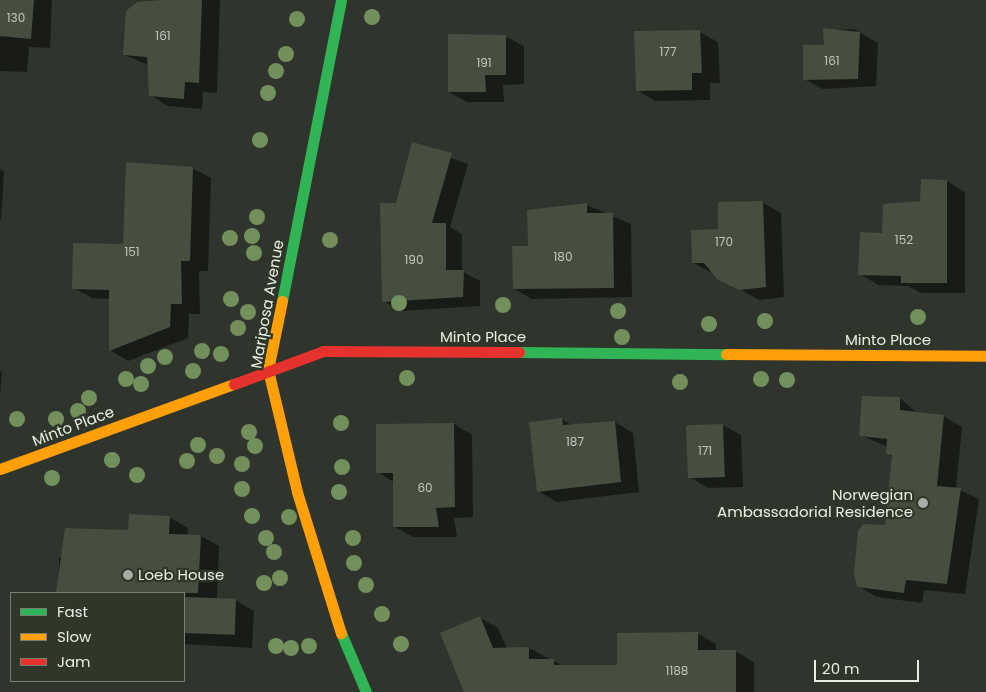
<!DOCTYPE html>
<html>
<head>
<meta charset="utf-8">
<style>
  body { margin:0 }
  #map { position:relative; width:986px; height:692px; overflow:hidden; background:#2f342c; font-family:Poppins,sans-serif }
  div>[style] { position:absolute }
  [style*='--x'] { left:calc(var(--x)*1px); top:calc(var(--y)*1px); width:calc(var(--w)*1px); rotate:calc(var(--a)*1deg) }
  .shadow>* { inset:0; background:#0007 }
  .building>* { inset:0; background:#464e40; transform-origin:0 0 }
  .fast>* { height:11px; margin:-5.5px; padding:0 5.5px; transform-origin:5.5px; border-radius:5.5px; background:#30b455 }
  .slow>* { height:11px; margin:-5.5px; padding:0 5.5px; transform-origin:5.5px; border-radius:5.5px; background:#ff9f0a }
  .jam>* { height:11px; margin:-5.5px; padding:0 5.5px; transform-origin:5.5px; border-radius:5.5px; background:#e5322d }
  .trees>* { width:16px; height:16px; margin:-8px; border-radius:50%; background:#728f5c }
  .dots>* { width:14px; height:14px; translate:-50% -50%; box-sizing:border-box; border:2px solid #2e3728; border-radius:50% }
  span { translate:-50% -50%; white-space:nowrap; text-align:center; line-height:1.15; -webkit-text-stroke:4.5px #2e3728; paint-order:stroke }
  .number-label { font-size:12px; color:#c0c6bb }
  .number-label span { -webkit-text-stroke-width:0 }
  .street-label { font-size:15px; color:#e8eee4 }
  .poi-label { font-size:15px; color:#e8eee4 }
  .right { translate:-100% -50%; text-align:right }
  .left { translate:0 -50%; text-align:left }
  .legend { position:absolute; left:10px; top:592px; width:175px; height:90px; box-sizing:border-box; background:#2e3728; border:1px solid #788073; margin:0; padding:6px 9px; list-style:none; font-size:15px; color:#e8eee4 }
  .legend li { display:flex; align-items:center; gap:10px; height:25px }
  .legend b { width:25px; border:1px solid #788073 }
  .scale { position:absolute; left:814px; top:660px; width:105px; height:22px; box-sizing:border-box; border:2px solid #e8eee4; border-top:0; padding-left:6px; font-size:15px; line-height:18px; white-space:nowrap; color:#e8eee4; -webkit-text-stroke:4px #2e3728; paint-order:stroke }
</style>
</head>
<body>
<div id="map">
  <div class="shadow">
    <div style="clip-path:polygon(0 0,52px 0,50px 48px,29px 47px,27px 72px,0 71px)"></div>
    <div style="clip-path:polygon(162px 0,220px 0,217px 93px,203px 92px,202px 109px,168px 106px,150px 95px,148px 65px,125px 55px)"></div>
    <div style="clip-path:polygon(854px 29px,878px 43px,876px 86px,823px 89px,804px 79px,825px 46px,825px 30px)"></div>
    <div style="clip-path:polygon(636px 32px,700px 32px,718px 42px,720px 83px,710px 83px,710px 100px,655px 101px,637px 90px)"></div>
    <div style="clip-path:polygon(505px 36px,524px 46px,524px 84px,503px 85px,504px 102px,467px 102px,449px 92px)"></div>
    <div style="clip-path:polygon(413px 144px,468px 164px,450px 227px,462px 234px,462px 271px,480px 281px,480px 306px,400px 311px,384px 301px,397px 205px)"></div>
    <div style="clip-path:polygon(192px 168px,211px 178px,208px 271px,199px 271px,200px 314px,189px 314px,188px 338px,128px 361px,110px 350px,110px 299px,92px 298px,74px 288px,124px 245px)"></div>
    <div style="clip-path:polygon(0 169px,4px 172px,1px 220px,0 219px)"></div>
    <div style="clip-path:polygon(947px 181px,965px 192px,965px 293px,921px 293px,908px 286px,878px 285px,860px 274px,884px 234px)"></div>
    <div style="clip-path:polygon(762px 202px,781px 213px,784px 297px,759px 300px,694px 263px,720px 230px)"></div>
    <div style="clip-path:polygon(587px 205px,631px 224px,632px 297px,532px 299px,514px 289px,529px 247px,529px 211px)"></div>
    <div style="clip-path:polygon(0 371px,2px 372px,0 396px)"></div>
    <div style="clip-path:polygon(900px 398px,918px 414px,944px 416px,962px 427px,956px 488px,979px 499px,965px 594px,924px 590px,922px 603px,877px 597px,858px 586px,886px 527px,893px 457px,887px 453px,888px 447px,860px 435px)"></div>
    <div style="clip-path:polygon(562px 419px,573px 426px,615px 422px,633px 433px,639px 492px,557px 502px,538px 491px)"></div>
    <div style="clip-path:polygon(454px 424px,472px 435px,473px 517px,454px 518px,457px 537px,413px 537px,395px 527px,394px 482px,377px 472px)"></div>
    <div style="clip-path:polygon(722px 425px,741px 435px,743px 487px,708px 488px,689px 477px)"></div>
    <div style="clip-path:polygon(169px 517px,188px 528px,187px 535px,201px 536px,219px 546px,217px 599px,235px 600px,254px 611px,252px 648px,184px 644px,184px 593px,59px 593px,59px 558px)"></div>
    <div style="clip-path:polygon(480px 618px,498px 628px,507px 649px,529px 648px,565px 667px,619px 666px,697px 633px,716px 644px,716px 652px,735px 651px,754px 662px,754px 692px,465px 692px)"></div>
  </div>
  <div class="building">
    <div style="clip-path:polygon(0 0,34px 0,31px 39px,0 36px)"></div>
    <div style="clip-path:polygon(161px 0,202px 0,199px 83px,185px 82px,184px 99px,149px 96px,147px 57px,123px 55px,126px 11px,137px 2px)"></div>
    <div style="clip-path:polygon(823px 28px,860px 32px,858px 79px,803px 80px,803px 45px,824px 45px)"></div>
    <div style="clip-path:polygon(700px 30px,702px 73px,692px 73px,692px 90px,636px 91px,634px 31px)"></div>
    <div style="clip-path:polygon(448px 34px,506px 35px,506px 75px,485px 75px,486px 92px,448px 92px)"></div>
    <div style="clip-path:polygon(412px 142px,452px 153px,432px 223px,446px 223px,446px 270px,464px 270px,463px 297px,382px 302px,380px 203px,396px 203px)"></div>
    <div style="clip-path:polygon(126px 162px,193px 167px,190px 261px,181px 261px,182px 304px,171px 304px,170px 327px,109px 351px,109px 290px,72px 289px,73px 243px,123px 244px)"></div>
    <div style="clip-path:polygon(921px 179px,947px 180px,947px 283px,901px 283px,901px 276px,858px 275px,860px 232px,882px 233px,883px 204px,920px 201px)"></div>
    <div style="clip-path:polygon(763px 201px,766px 287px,739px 290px,717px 279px,704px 263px,692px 263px,691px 230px,718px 229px,718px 202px)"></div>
    <div style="clip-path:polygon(587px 203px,587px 213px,613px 213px,614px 288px,513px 289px,512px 246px,528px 246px,527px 210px)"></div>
    <div style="clip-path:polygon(862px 396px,900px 397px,900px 410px,944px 415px,937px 486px,961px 488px,947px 584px,906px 580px,904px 593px,857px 587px,854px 573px,858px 531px,863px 524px,885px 525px,892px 455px,886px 454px,887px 439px,859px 436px)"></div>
    <div style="clip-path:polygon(562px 418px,563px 425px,615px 421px,621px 482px,537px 492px,529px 422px)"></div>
    <div style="clip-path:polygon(454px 423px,455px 507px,436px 508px,439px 527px,393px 527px,393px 473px,376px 473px,376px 424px)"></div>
    <div style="left:723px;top:424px;width:53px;height:37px;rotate:88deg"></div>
    <div style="clip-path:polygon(129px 514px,170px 516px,169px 534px,201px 535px,198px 593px,56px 593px,65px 528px,128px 530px)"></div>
    <div style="left:184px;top:597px;width:52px;height:36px;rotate:2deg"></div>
    <div style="clip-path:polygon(480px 616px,493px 648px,529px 647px,529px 659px,554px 659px,554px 665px,617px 665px,617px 633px,698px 632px,698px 650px,736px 650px,736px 692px,464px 692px,440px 633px)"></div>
  </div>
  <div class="fast">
    <div style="--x:282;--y:301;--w:307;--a:-78.9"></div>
    <div style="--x:519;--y:352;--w:207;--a:0.6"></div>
    <div style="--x:341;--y:633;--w:64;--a:67"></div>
  </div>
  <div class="slow">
    <div style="--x:282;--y:301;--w:70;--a:101.5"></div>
    <div style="--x:268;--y:370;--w:125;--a:76.6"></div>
    <div style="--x:297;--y:492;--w:148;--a:72.7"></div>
    <div style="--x:726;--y:354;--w:260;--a:0.4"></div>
    <div style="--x:0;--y:469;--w:249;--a:-20"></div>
  </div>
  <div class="jam">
    <div style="--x:234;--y:384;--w:95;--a:-20.3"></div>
    <div style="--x:323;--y:351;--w:196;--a:0.3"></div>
  </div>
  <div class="trees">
    <div style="left:372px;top:17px"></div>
    <div style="left:297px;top:19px"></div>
    <div style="left:286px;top:54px"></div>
    <div style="left:276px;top:71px"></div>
    <div style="left:268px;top:93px"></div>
    <div style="left:260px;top:140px"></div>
    <div style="left:257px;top:217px"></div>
    <div style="left:252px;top:236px"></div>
    <div style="left:230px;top:238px"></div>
    <div style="left:330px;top:240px"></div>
    <div style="left:254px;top:253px"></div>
    <div style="left:231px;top:299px"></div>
    <div style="left:399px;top:303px"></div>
    <div style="left:503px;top:305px"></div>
    <div style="left:618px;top:311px"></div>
    <div style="left:248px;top:312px"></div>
    <div style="left:918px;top:317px"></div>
    <div style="left:765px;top:321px"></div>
    <div style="left:709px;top:324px"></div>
    <div style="left:238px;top:328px"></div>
    <div style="left:622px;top:337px"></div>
    <div style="left:202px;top:351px"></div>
    <div style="left:221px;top:354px"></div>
    <div style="left:165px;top:357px"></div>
    <div style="left:148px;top:366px"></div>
    <div style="left:193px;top:371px"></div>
    <div style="left:407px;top:378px"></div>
    <div style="left:126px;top:379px"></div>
    <div style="left:761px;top:379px"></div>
    <div style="left:787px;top:380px"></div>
    <div style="left:680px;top:382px"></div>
    <div style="left:141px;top:384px"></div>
    <div style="left:89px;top:398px"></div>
    <div style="left:78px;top:411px"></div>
    <div style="left:17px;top:419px"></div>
    <div style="left:56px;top:419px"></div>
    <div style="left:341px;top:423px"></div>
    <div style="left:249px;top:432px"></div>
    <div style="left:198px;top:445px"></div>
    <div style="left:255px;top:446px"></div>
    <div style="left:217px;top:456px"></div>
    <div style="left:112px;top:460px"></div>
    <div style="left:187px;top:461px"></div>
    <div style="left:242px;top:464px"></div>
    <div style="left:342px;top:467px"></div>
    <div style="left:137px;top:475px"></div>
    <div style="left:52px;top:478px"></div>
    <div style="left:242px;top:489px"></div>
    <div style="left:339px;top:492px"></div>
    <div style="left:252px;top:516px"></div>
    <div style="left:289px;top:517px"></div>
    <div style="left:266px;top:538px"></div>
    <div style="left:353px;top:538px"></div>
    <div style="left:274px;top:552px"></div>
    <div style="left:354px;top:563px"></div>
    <div style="left:280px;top:578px"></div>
    <div style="left:264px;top:583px"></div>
    <div style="left:366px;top:585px"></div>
    <div style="left:382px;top:614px"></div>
    <div style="left:401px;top:644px"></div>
    <div style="left:276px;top:646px"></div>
    <div style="left:309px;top:646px"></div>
    <div style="left:291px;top:648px"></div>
  </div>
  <div class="dots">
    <div style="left:923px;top:503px;background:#a7ada4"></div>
    <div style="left:128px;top:575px;background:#a7ada4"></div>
  </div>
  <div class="number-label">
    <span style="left:16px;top:18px">130</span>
    <span style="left:163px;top:36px">161</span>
    <span style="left:668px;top:52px">177</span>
    <span style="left:832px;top:61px">161</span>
    <span style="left:484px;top:63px">191</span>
    <span style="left:904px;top:240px">152</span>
    <span style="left:724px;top:242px">170</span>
    <span style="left:132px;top:252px">151</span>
    <span style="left:563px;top:257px">180</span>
    <span style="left:414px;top:260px">190</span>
    <span style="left:575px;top:442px">187</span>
    <span style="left:705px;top:451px">171</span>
    <span style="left:425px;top:488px">60</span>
    <span style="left:677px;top:671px">1188</span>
  </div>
  <div class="street-label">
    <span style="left:267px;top:304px;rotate:-80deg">Mariposa Avenue</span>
    <span style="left:483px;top:337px">Minto Place</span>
    <span style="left:888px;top:340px">Minto Place</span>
    <span style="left:73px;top:426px;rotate:-21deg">Minto Place</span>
  </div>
  <div class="poi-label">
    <span class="right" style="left:913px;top:503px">Norwegian<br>Ambassadorial Residence</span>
    <span class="left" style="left:138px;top:575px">Loeb House</span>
  </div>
  <ul class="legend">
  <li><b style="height:6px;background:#30b455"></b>Fast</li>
  <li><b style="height:6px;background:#ff9f0a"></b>Slow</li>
  <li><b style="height:6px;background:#e5322d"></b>Jam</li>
  </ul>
  <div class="scale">20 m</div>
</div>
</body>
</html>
